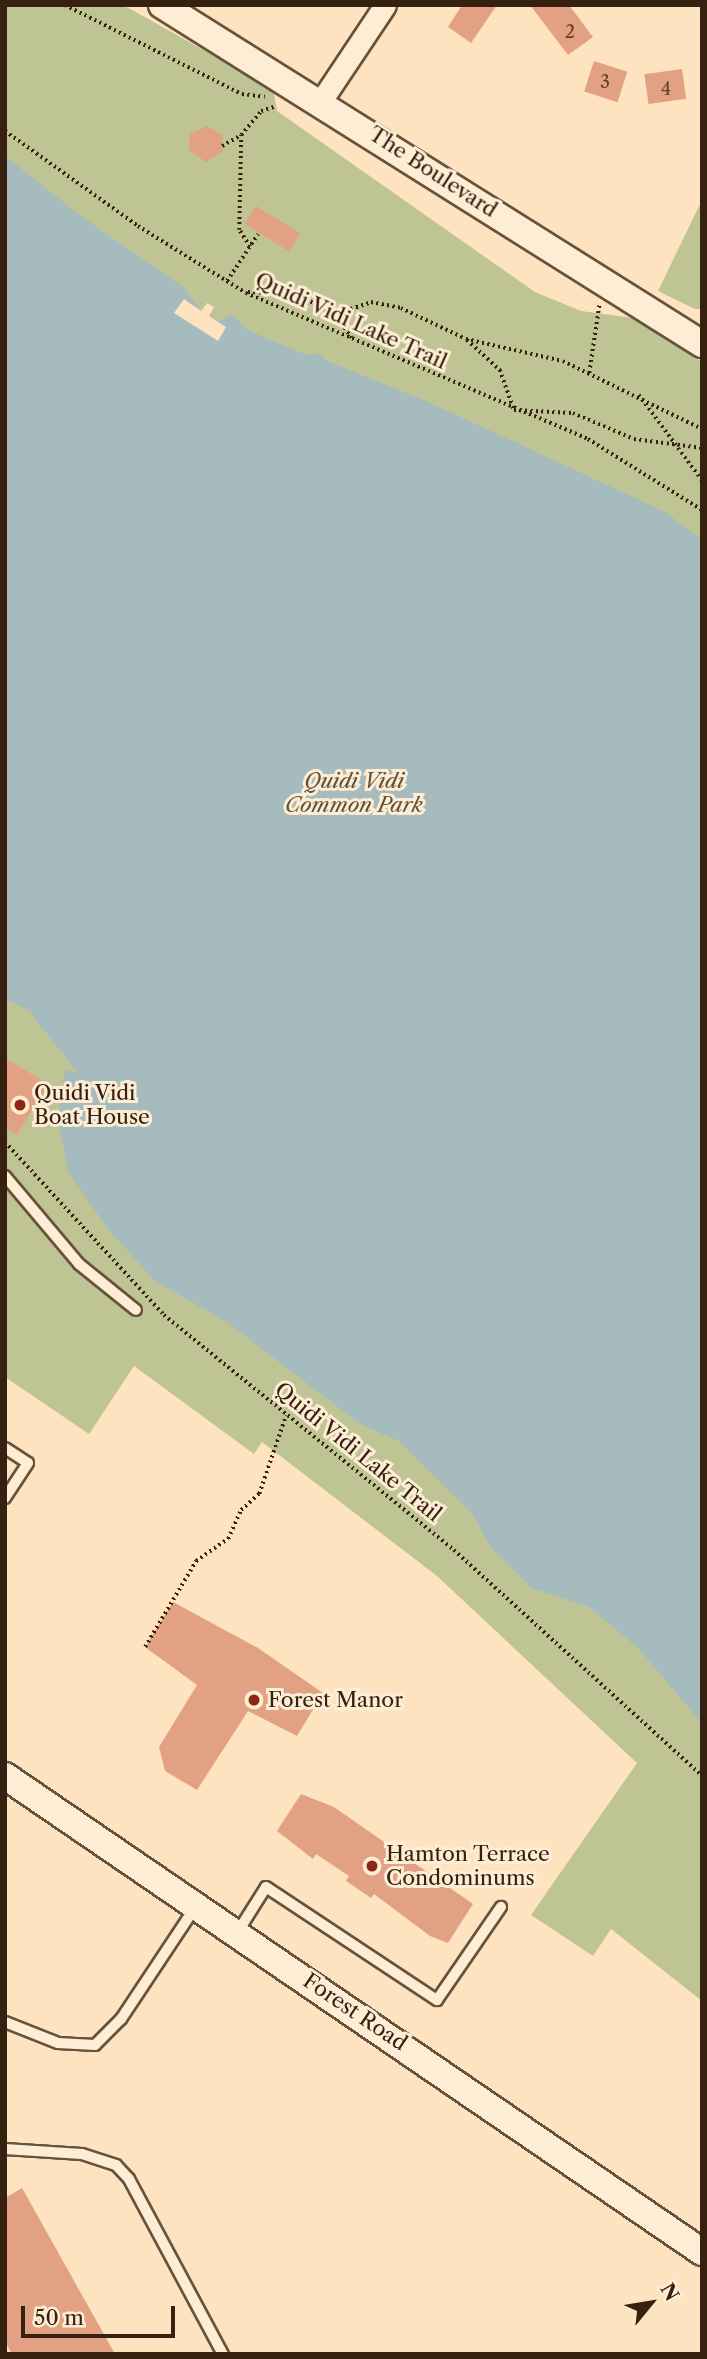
<!DOCTYPE html>
<html>
<head>
<meta charset="utf-8">
<style>
  body { margin:0 }
  #map { position:relative; width:707px; height:2359px; overflow:hidden; background:#fde3bf; font-family:"Libre Caslon Text",serif }
  div>[style] { position:absolute }
  [style*='--x'] { left:calc(var(--x)*1px); top:calc(var(--y)*1px); width:calc(var(--w)*1px); rotate:calc(var(--a)*1deg) }
  .green>* { inset:0; background:#bec493 }
  .water>* { inset:0; background:#a5bbbe }
  .pier>* { inset:0; background:#fde3bf }
  .building>* { inset:0; background:#e2a183; transform-origin:0 0 }
  .path>* { height:3.5px; margin-top:-1.75px; transform-origin:0; background:repeating-linear-gradient(90deg,#362111 0 2px,transparent 0 5.5px) }
  .roads { filter:drop-shadow(2px 0 #68523c) drop-shadow(-2px 0 #68523c) drop-shadow(0 2px #68523c) drop-shadow(0 -2px #68523c) }
  .service>* { height:10px; margin:-5px; padding:0 5px; transform-origin:5px; border-radius:5px; background:#feedd5 }
  .minor>* { height:21px; margin:-10.5px; padding:0 10.5px; transform-origin:10.5px; border-radius:10.5px; background:#feedd5 }
  .tertiary>* { height:26px; margin:-13px; padding:0 13px; transform-origin:13px; border-radius:13px; background:#feedd5 }
  .dots>* { width:19px; height:19px; translate:-50% -50%; box-sizing:border-box; border:4px solid #feedd5; border-radius:50% }
  span { translate:-50% -50%; white-space:nowrap; text-align:center; line-height:1.15; -webkit-text-stroke:6px #feedd5; paint-order:stroke }
  .number-label { font-size:18px; color:#61412e }
  .number-label span { -webkit-text-stroke-width:0 }
  .street-label { font-size:21px; color:#362111 }
  .park-label { font-size:21px; color:#5f5238; font-style:italic }
  .poi-label { font-size:21px; color:#362111 }
  .left { translate:0 -50%; text-align:left }
  .frame { position:absolute; inset:0; border:7px solid #362111; pointer-events:none }
  .north { position:absolute; left:616px; top:2268px; width:70px; height:70px; -webkit-text-stroke:5px #feedd5; paint-order:stroke; rotate:60deg; font-size:19px; font-weight:700; line-height:28px; text-align:center; color:#362111 }
  .north::after { content:''; display:block; margin:auto; width:24px; height:32px; background:#362111; clip-path:polygon(50% 0,100% 100%,50% 72%,0 100%) }
  .scale { position:absolute; left:21px; top:2306px; width:154px; height:32px; box-sizing:border-box; border:4px solid #362111; border-top:0; padding-left:9px; font-size:21px; line-height:24px; white-space:nowrap; color:#362111; -webkit-text-stroke:5px #feedd5; paint-order:stroke }
</style>
</head>
<body>
<div id="map">
  <div class="green">
    <div style="clip-path:polygon(5px 5px,122px 5px,134px 11px,273px 89px,277px 111px,535px 292px,581px 311px,633px 318px,702px 362px,702px 2001px,611px 1929px,593px 1956px,531px 1915px,637px 1763px,437px 1576px,262px 1442px,254px 1454px,134px 1366px,89px 1434px,5px 1377px)"></div>
    <div style="clip-path:polygon(702px 200px,702px 309px,695px 309px,658px 291px)"></div>
  </div>
  <div class="water">
    <div style="clip-path:polygon(5px 156px,82px 217px,183px 287px,201px 311px,207px 303px,214px 307px,209px 316px,217px 321px,233px 315px,247px 330px,306px 355px,321px 353px,325px 360px,426px 401px,665px 512px,702px 540px,702px 1723px,638px 1648px,589px 1607px,532px 1588px,493px 1550px,471px 1512px,399px 1441px,360px 1424px,227px 1322px,155px 1281px,107px 1228px,68px 1171px,58px 1119px,65px 1070px,78px 1073px,28px 1010px,5px 999px)"></div>
  </div>
  <div class="pier">
    <div style="clip-path:polygon(184px 299px,201px 311px,207px 303px,214px 307px,209px 316px,226px 327px,218px 341px,174px 313px)"></div>
  </div>
  <div class="building">
    <div style="clip-path:polygon(462px 5px,497px 5px,471px 43px,448px 27px)"></div>
    <div style="clip-path:polygon(530px 5px,569px 5px,593px 37px,568px 55px)"></div>
    <div style="left:594px;top:61px;width:35px;height:32px;rotate:18deg"></div>
    <div style="left:682px;top:69px;width:30px;height:38px;rotate:82deg"></div>
    <div style="clip-path:polygon(207px 126px,222px 135px,222px 152px,206px 162px,189px 150px,190px 134px)"></div>
    <div style="left:256px;top:206px;width:52px;height:21px;rotate:32deg"></div>
    <div style="clip-path:polygon(5px 1058px,48px 1084px,17px 1135px,5px 1127px)"></div>
    <div style="clip-path:polygon(173px 1602px,258px 1648px,323px 1693px,297px 1736px,248px 1711px,197px 1790px,165px 1771px,159px 1747px,197px 1685px,145px 1647px)"></div>
    <div style="clip-path:polygon(301px 1794px,334px 1807px,473px 1904px,448px 1943px,430px 1936px,374px 1894px,371px 1898px,346px 1881px,349px 1876px,316px 1854px,313px 1859px,277px 1831px)"></div>
    <div style="clip-path:polygon(22px 2188px,115px 2354px,12px 2354px,5px 2341px,5px 2198px)"></div>
  </div>
  <div class="path">
    <div style="--x:65;--y:5;--w:198;--a:26.7"></div>
    <div style="--x:242;--y:94;--w:23;--a:7"></div>
    <div style="--x:5;--y:131;--w:163;--a:35.5"></div>
    <div style="--x:138;--y:226;--w:127;--a:31.8"></div>
    <div style="--x:246;--y:293;--w:372;--a:23.1"></div>
    <div style="--x:588;--y:439;--w:134;--a:31.9"></div>
    <div style="--x:222;--y:146;--w:22;--a:-30"></div>
    <div style="--x:250;--y:247;--w:20;--a:-123"></div>
    <div style="--x:239;--y:230;--w:95;--a:-88.8"></div>
    <div style="--x:241;--y:135;--w:31;--a:-50"></div>
    <div style="--x:261;--y:111;--w:16;--a:-18"></div>
    <div style="--x:227;--y:281;--w:56;--a:-56.6"></div>
    <div style="--x:248;--y:292;--w:48;--a:2.4"></div>
    <div style="--x:296;--y:294;--w:44;--a:27.1"></div>
    <div style="--x:335;--y:314;--w:29;--a:55"></div>
    <div style="--x:335;--y:314;--w:38;--a:-18"></div>
    <div style="--x:371;--y:302;--w:31;--a:11"></div>
    <div style="--x:401;--y:308;--w:72;--a:25.5"></div>
    <div style="--x:466;--y:339;--w:99;--a:12.8"></div>
    <div style="--x:563;--y:361;--w:155;--a:26.1"></div>
    <div style="--x:467;--y:340;--w:45;--a:42.3"></div>
    <div style="--x:500;--y:370;--w:42;--a:70.7"></div>
    <div style="--x:514;--y:410;--w:59;--a:2.9"></div>
    <div style="--x:573;--y:413;--w:66;--a:23.1"></div>
    <div style="--x:634;--y:439;--w:69;--a:7.5"></div>
    <div style="--x:589;--y:373;--w:68;--a:-81.5"></div>
    <div style="--x:639;--y:395;--w:106;--a:53.5"></div>
    <div style="--x:5;--y:1142;--w:235;--a:47.4"></div>
    <div style="--x:164;--y:1315;--w:373;--a:39"></div>
    <div style="--x:454;--y:1550;--w:336;--a:42.3"></div>
    <div style="--x:145;--y:1647;--w:100;--a:-59.3"></div>
    <div style="--x:196;--y:1561;--w:39;--a:-35"></div>
    <div style="--x:228;--y:1539;--w:32;--a:-66"></div>
    <div style="--x:241;--y:1510;--w:24;--a:-42"></div>
    <div style="--x:259;--y:1494;--w:83;--a:-71.1"></div>
  </div>
  <div class="roads">
    <div class="service">
      <div style="--x:5;--y:1176;--w:115;--a:49.9"></div>
      <div style="--x:79;--y:1264;--w:73;--a:38.9"></div>
      <div style="--x:5;--y:1448;--w:27;--a:33"></div>
      <div style="--x:28;--y:1463;--w:42;--a:123.3"></div>
      <div style="--x:237;--y:1933;--w:54;--a:-57.8"></div>
      <div style="--x:266;--y:1887;--w:205;--a:33.5"></div>
      <div style="--x:437;--y:2000;--w:113;--a:-55.5"></div>
      <div style="--x:5;--y:2022;--w:57;--a:21.6"></div>
      <div style="--x:58;--y:2043;--w:37;--a:3"></div>
      <div style="--x:95;--y:2045;--w:37;--a:-45"></div>
      <div style="--x:121;--y:2019;--w:136;--a:-56.4"></div>
      <div style="--x:5;--y:2149;--w:77;--a:3.7"></div>
      <div style="--x:82;--y:2154;--w:36;--a:18"></div>
      <div style="--x:116;--y:2165;--w:19;--a:47"></div>
      <div style="--x:129;--y:2179;--w:199;--a:61.8"></div>
    </div>
    <div class="minor">
      <div style="--x:321;--y:101;--w:115;--a:-56.3"></div>
    </div>
    <div class="tertiary">
      <div style="--x:162;--y:5;--w:638;--a:32.12"></div>
      <div style="--x:5;--y:1776;--w:844;--a:34.33"></div>
    </div>
  </div>
  <div class="dots">
    <div style="left:20px;top:1105px;background:#8f2418"></div>
    <div style="left:254px;top:1700px;background:#8f2418"></div>
    <div style="left:372px;top:1866px;background:#8f2418"></div>
  </div>
  <div class="number-label">
    <span style="left:570px;top:32px">2</span>
    <span style="left:605px;top:82px">3</span>
    <span style="left:666px;top:89px">4</span>
  </div>
  <div class="street-label">
    <span style="left:433px;top:172px;rotate:33deg">The Boulevard</span>
    <span style="left:351px;top:321px;rotate:24deg">Quidi Vidi Lake Trail</span>
    <span style="left:358px;top:1452px;rotate:39deg">Quidi Vidi Lake Trail</span>
    <span style="left:355px;top:2012px;rotate:34deg">Forest Road</span>
  </div>
  <div class="park-label">
    <span style="left:354px;top:793px">Quidi Vidi<br>Common Park</span>
  </div>
  <div class="poi-label">
    <span class="left" style="left:34px;top:1105px">Quidi Vidi<br>Boat House</span>
    <span class="left" style="left:268px;top:1700px">Forest Manor</span>
    <span class="left" style="left:386px;top:1866px">Hamton Terrace<br>Condominums</span>
  </div>
  <div class="frame"></div>
  <div class="north">N</div>
  <div class="scale">50 m</div>
</div>
</body>
</html>
